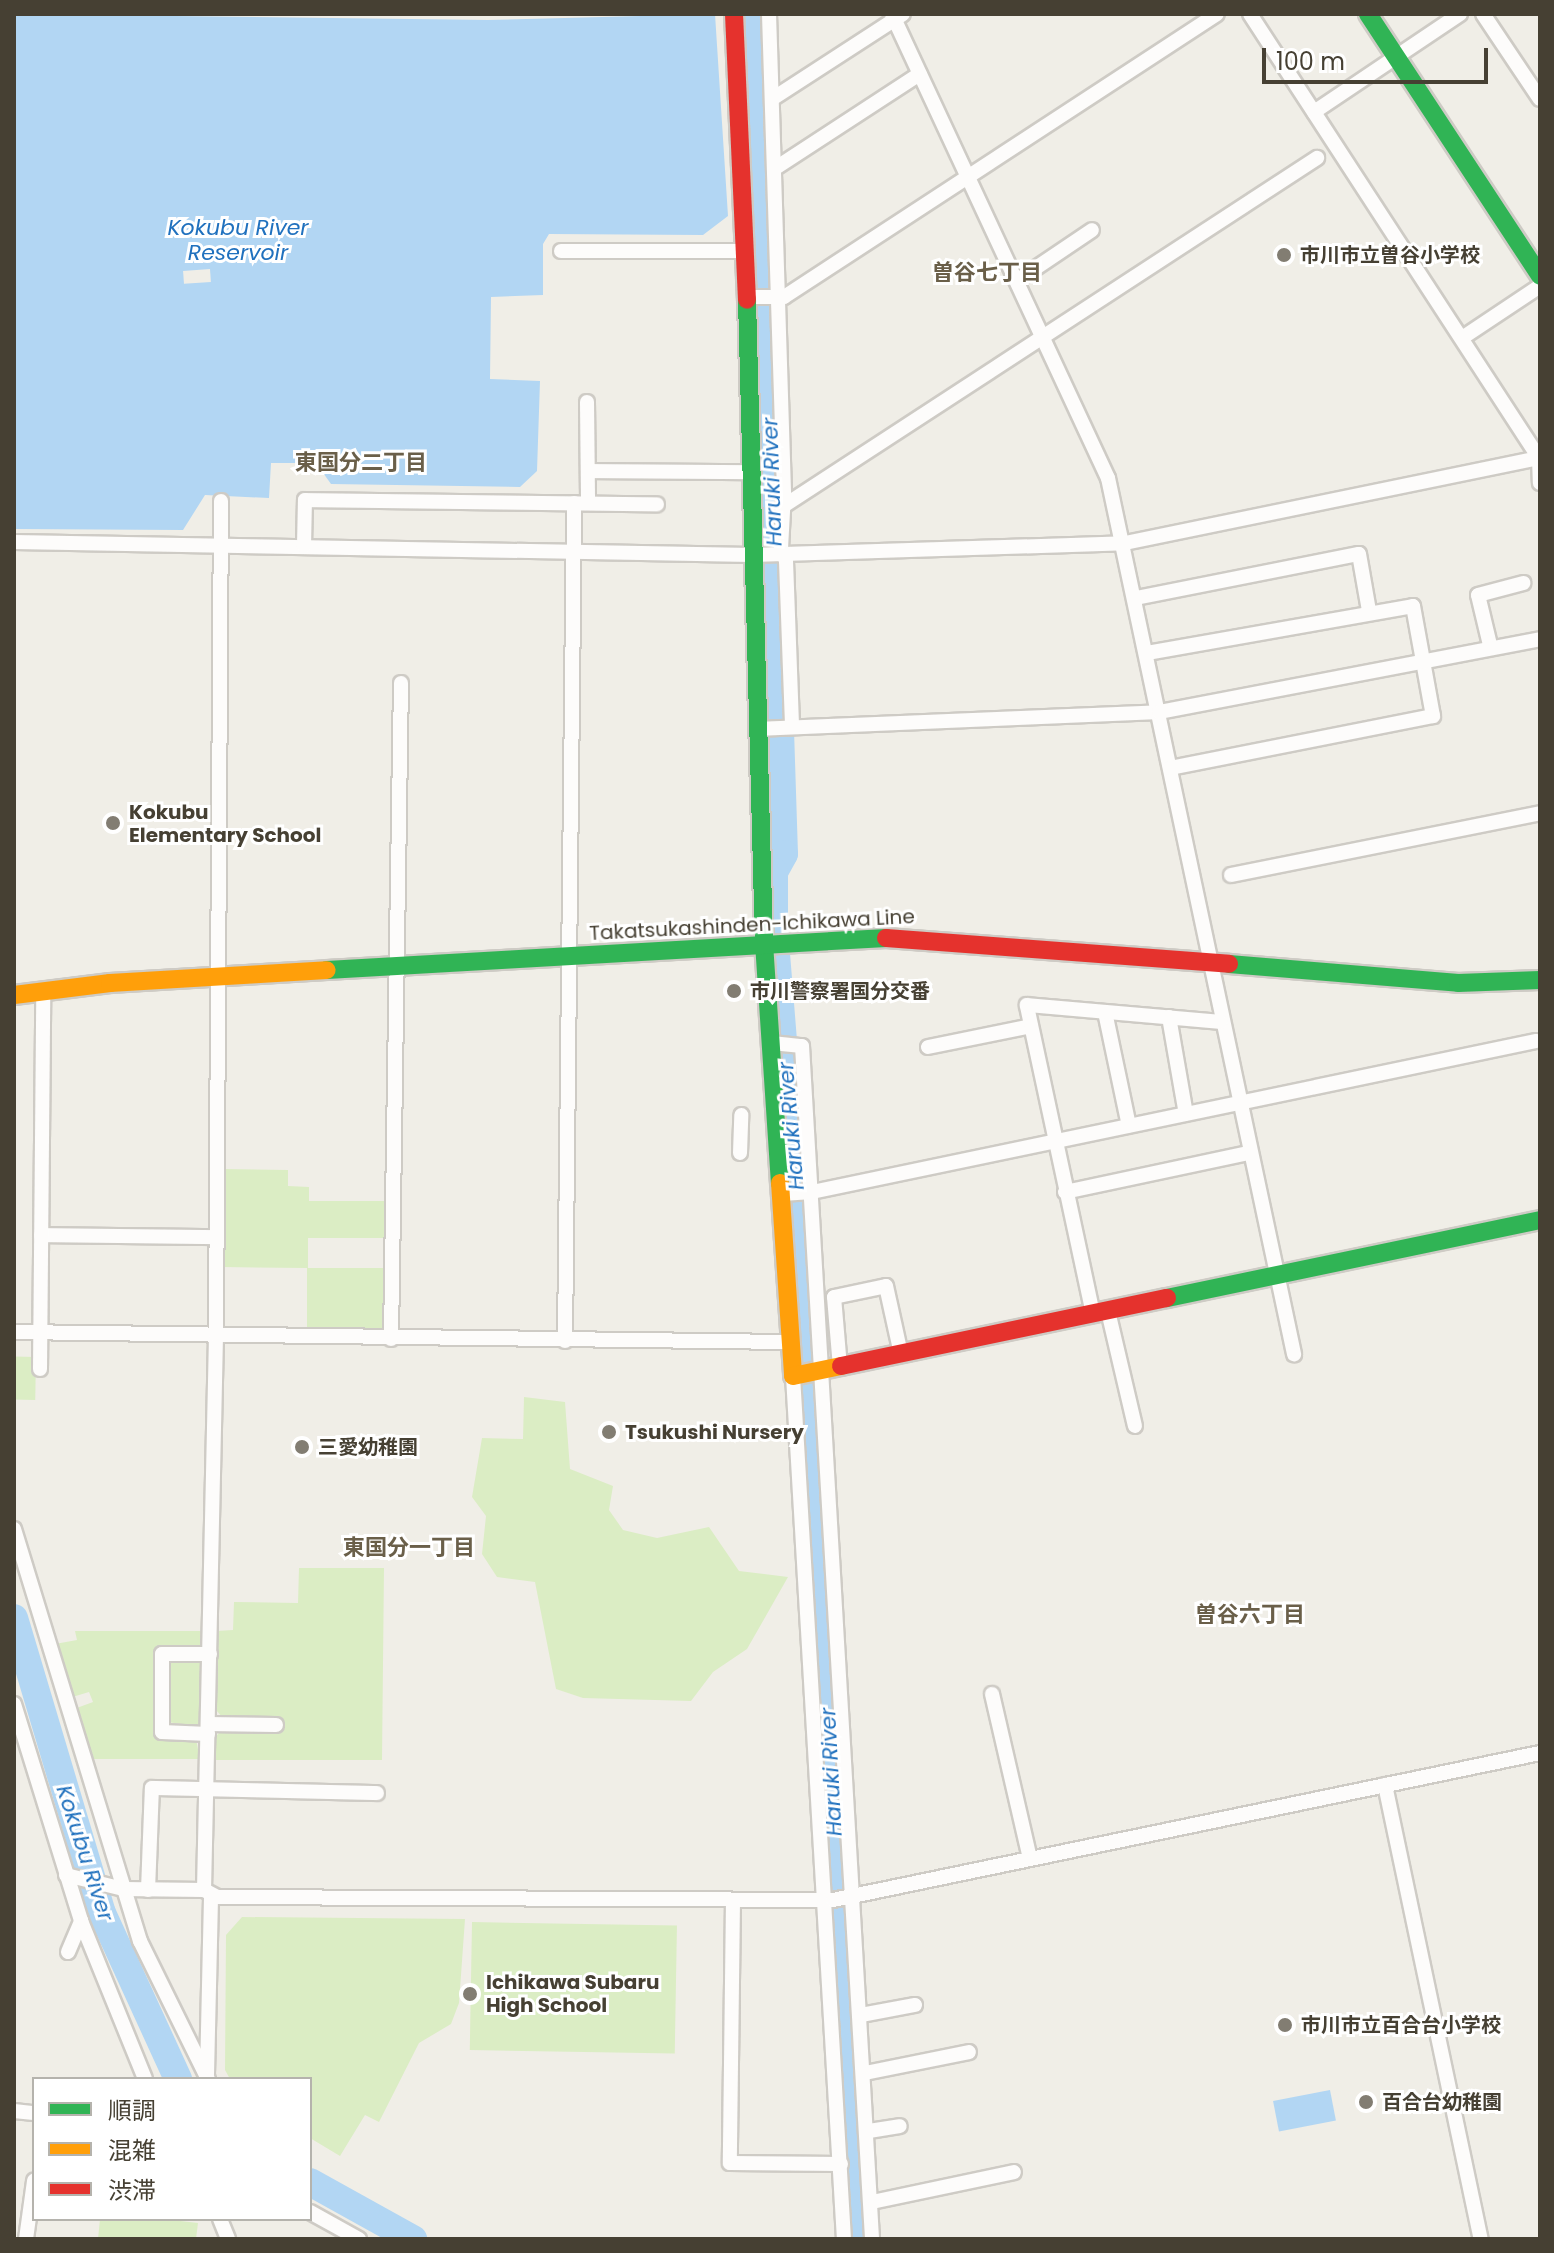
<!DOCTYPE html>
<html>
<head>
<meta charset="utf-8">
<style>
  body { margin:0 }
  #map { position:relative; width:1554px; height:2253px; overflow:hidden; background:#f0eee7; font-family:Poppins,"Noto Sans JP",sans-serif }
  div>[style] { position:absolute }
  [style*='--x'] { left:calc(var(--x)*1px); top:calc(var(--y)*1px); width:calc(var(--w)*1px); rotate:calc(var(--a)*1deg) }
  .green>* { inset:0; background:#dbedc4; transform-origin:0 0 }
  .water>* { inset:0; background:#b2d6f3; transform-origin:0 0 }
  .pier>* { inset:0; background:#f0eee7; transform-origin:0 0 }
  .river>* { height:28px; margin:-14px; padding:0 14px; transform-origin:14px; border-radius:14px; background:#b2d6f3 }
  .roads { filter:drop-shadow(2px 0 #cecbc5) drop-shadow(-2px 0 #cecbc5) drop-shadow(0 2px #cecbc5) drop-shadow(0 -2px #cecbc5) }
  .street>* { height:14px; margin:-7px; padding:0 7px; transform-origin:7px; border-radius:7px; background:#fdfcfb }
  .fast>* { height:18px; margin:-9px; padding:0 9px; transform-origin:9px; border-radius:9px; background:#30b455 }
  .slow>* { height:18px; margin:-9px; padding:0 9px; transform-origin:9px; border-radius:9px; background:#ff9f0a }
  .jam>* { height:18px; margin:-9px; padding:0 9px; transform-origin:9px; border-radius:9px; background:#e5322d }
  .dots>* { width:22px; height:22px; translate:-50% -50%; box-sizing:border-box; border:4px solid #fff; border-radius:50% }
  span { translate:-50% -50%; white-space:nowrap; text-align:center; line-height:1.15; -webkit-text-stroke:6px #fff; paint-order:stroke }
  .poi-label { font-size:20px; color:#464033; font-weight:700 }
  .left { translate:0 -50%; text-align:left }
  .street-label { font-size:20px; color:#464033 }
  .water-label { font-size:22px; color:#2071be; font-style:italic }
  .neighbourhood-label { font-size:22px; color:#6a5f49; font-weight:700 }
  .frame { position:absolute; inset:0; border:16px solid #464033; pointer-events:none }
  .legend { position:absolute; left:32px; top:2077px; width:280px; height:144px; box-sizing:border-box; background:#fff; border:2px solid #b5b3ad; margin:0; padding:10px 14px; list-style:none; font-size:24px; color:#464033 }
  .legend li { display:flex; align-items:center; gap:16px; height:40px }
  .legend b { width:40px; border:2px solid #b5b3ad }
  .scale { position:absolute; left:1262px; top:48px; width:226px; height:36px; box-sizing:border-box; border:4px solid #464033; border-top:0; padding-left:10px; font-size:24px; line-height:28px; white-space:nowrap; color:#464033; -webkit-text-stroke:6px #fff; paint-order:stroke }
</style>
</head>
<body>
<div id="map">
  <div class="green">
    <div style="clip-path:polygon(222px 1169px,288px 1170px,288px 1186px,309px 1187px,309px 1201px,388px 1201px,387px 1238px,308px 1238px,308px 1268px,387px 1268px,386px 1330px,307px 1332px,307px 1268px,222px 1267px)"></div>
    <div style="left:36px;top:1357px;width:43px;height:22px;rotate:91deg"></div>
    <div style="clip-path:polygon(524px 1397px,565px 1402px,570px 1469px,613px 1486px,609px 1510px,623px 1530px,657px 1538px,709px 1527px,739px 1571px,788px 1577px,747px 1649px,713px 1672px,691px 1701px,583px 1698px,556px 1689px,535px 1582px,497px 1577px,482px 1554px,486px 1516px,472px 1497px,482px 1438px,523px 1439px)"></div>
    <div style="clip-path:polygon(299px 1568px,384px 1568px,382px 1760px,216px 1760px,216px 1736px,221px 1731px,279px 1731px,278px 1718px,223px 1718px,216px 1710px,217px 1631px,233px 1630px,234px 1602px,298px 1603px)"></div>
    <div style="clip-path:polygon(75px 1631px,205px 1631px,200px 1648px,156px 1648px,154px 1738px,196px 1739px,200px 1759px,88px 1759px,74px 1709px,93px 1702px,89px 1692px,69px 1698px,55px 1644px,77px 1640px)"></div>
    <div style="clip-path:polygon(174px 1659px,204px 1663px,203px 1719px,197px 1726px,167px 1722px,168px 1664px)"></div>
    <div style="clip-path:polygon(242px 1917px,465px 1919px,459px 2003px,451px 2024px,419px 2043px,379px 2122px,365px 2115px,340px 2156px,310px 2138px,310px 2079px,230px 2079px,225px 2070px,226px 1935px)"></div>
    <div style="left:472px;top:1922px;width:205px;height:128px;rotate:1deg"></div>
    <div style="clip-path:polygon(100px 2219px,163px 2219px,198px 2223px,196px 2239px,98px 2239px)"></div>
  </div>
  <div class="water">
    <div style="clip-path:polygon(14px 14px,488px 20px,715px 14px,728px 216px,703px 235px,549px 234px,543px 244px,543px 295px,491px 297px,490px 379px,540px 381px,537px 471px,520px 487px,331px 484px,316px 463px,271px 463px,269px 498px,205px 495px,183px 530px,15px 529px)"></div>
    <div style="left:1330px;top:2090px;width:31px;height:58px;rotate:79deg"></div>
  </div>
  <div class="pier">
    <div style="left:210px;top:269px;width:13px;height:27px;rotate:86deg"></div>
  </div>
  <div class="river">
    <div style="--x:757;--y:14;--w:840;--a:88.16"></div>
    <div style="--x:784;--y:854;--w:21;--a:119"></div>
    <div style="--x:774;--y:872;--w:57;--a:90"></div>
    <div style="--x:774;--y:929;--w:137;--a:85.4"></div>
    <div style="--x:785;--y:1066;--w:9;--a:58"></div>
    <div style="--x:790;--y:1074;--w:1167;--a:86.61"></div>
    <div style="--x:14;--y:1618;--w:308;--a:73.4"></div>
    <div style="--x:102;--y:1913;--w:183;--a:65.4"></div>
    <div style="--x:310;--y:2182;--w:118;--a:29"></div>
  </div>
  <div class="roads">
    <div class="street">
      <div style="--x:769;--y:14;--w:479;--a:88.2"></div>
      <div style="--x:784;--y:493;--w:55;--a:93.1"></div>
      <div style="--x:781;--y:548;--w:14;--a:69"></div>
      <div style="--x:786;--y:561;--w:166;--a:87.9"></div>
      <div style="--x:892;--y:14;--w:512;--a:65.04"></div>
      <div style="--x:1108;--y:478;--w:896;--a:78.01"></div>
      <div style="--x:1250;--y:14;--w:530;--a:56.94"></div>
      <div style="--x:1539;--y:458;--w:25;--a:88"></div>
      <div style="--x:1483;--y:14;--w:102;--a:56.2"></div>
      <div style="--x:772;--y:99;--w:156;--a:-33"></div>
      <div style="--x:1314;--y:112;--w:176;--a:-33.9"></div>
      <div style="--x:774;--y:169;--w:174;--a:-33.1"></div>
      <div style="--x:561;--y:251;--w:185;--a:0"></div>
      <div style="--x:1018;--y:280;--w:89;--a:-34"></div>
      <div style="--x:746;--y:297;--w:38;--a:0"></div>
      <div style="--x:784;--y:297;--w:517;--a:-33.17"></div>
      <div style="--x:1462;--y:338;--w:94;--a:-33.7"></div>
      <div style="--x:587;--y:402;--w:101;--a:89.4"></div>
      <div style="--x:588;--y:471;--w:161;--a:0.4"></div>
      <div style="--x:782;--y:507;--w:639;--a:-33.12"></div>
      <div style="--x:14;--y:542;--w:738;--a:1.01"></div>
      <div style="--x:752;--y:555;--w:373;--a:-1.8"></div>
      <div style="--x:1125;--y:543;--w:423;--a:-11.6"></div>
      <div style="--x:304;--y:546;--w:46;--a:-88.8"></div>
      <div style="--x:305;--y:500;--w:352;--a:0.7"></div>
      <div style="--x:1136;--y:598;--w:227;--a:-11.2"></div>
      <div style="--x:1359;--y:554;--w:58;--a:80"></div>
      <div style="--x:1490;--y:645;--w:51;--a:-103.5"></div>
      <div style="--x:1478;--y:595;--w:47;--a:-14.9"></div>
      <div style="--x:1147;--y:653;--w:270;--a:-10"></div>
      <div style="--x:1413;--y:606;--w:112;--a:79.7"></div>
      <div style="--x:1433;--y:716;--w:268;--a:168.8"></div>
      <div style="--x:757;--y:729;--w:402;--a:-2.4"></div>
      <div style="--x:1159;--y:712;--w:388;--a:-10.8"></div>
      <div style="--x:1231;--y:875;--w:315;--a:-11.3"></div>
      <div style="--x:1105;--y:1012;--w:116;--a:78.1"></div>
      <div style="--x:1169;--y:1017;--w:98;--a:80.1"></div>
      <div style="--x:772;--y:1043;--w:30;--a:6"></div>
      <div style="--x:802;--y:1046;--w:1195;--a:86.64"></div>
      <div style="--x:928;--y:1047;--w:105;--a:-11.5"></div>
      <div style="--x:740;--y:1153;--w:38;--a:-88"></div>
      <div style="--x:1065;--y:1192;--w:188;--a:-12"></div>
      <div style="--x:782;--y:1194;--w:30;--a:-4"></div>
      <div style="--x:812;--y:1192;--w:740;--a:-11.78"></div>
      <div style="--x:41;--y:1235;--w:176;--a:0.7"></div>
      <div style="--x:1108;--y:1311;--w:118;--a:76.8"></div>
      <div style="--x:1093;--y:1314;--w:316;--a:-102.1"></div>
      <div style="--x:1027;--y:1005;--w:194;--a:5"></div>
      <div style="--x:14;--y:1332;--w:777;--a:0.74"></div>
      <div style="--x:391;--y:1339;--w:656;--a:-89.13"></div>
      <div style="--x:565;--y:1341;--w:838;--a:-89.38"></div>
      <div style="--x:840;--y:1367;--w:70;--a:-94.9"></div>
      <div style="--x:834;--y:1297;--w:53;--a:-11.9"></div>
      <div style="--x:886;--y:1286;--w:70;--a:77.6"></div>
      <div style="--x:40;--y:1369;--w:378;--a:-89.5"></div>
      <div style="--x:793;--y:1376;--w:865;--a:86.62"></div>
      <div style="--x:14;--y:1529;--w:431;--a:73"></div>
      <div style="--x:140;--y:1941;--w:154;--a:63.8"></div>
      <div style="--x:992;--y:1694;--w:169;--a:77"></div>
      <div style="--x:14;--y:1704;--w:227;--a:72.8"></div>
      <div style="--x:81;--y:1921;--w:170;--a:67.9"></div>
      <div style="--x:208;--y:1724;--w:68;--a:0.8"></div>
      <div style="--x:208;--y:1734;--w:46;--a:-177.5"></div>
      <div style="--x:162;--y:1732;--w:78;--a:-90"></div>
      <div style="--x:162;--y:1654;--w:48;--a:0"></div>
      <div style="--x:1385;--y:1785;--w:464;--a:78.1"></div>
      <div style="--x:66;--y:1875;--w:59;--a:13.8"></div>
      <div style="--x:123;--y:1889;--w:81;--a:0.7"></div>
      <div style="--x:204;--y:1890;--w:15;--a:28"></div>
      <div style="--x:217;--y:1897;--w:616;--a:0.28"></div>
      <div style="--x:833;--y:1900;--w:722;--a:-11.75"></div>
      <div style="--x:148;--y:1890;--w:102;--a:-87.8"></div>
      <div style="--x:152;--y:1788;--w:225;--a:1.3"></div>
      <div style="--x:204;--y:1890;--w:555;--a:-88.76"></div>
      <div style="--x:216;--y:1335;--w:834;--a:-89.66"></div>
      <div style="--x:733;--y:1900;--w:263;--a:90.7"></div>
      <div style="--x:730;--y:2163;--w:111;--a:0.5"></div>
      <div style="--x:68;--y:1952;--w:34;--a:-67"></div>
      <div style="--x:861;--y:2015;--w:55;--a:-10.5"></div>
      <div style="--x:865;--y:2073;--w:106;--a:-11.4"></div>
      <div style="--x:207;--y:2074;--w:179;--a:-88.7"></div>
      <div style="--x:14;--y:2111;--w:20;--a:6"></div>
      <div style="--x:869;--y:2131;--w:31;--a:-9"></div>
      <div style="--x:872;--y:2202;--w:145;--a:-11.9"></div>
      <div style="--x:310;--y:2212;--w:56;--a:28.9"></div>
      <div style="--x:220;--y:2219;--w:22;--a:68"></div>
      <div style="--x:26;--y:2239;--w:59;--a:-82.1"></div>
    </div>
    <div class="fast">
      <div style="--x:1368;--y:14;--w:313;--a:56.7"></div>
      <div style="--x:747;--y:300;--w:643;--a:88.49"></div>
      <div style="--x:764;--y:943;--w:241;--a:86.2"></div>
      <div style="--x:1229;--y:964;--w:230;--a:4.7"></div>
      <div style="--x:1458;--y:983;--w:82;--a:-2.1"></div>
      <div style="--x:327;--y:970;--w:560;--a:-3.28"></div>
      <div style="--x:1167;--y:1298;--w:381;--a:-11.8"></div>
    </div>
    <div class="slow">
      <div style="--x:14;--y:995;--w:97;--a:-7.1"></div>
      <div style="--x:110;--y:983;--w:217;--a:-3.4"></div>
      <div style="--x:780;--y:1183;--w:193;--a:86.1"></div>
      <div style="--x:793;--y:1376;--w:49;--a:-11.8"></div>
    </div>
    <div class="jam">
      <div style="--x:734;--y:14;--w:286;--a:87.4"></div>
      <div style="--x:886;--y:938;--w:344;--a:4.3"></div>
      <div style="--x:841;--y:1366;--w:333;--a:-11.8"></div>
    </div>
  </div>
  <div class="dots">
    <div style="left:1284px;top:255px;background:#827d72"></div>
    <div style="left:113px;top:823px;background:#827d72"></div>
    <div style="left:734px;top:991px;background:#827d72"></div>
    <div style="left:609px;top:1432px;background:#827d72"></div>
    <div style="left:302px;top:1447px;background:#827d72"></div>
    <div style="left:470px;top:1994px;background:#827d72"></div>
    <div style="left:1285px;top:2025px;background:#827d72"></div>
    <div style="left:1366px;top:2102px;background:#827d72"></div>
  </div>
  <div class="poi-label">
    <span class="left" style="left:1300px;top:255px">市川市立曽谷小学校</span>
    <span class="left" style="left:129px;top:824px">Kokubu<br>Elementary School</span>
    <span class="left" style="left:750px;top:991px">市川警察署国分交番</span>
    <span class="left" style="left:625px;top:1432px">Tsukushi Nursery</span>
    <span class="left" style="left:318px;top:1447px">三愛幼稚園</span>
    <span class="left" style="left:486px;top:1994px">Ichikawa Subaru<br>High School</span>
    <span class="left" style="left:1301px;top:2025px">市川市立百合台小学校</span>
    <span class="left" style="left:1382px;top:2102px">百合台幼稚園</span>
  </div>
  <div class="street-label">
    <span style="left:752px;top:925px;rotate:-3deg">Takatsukashinden-Ichikawa Line</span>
  </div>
  <div class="water-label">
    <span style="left:238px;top:240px">Kokubu River<br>Reservoir</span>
    <span style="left:772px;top:482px;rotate:-92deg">Haruki River</span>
    <span style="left:791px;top:1126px;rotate:-95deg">Haruki River</span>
    <span style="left:831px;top:1772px;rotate:-93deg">Haruki River</span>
    <span style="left:85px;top:1853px;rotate:72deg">Kokubu River</span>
  </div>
  <div class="neighbourhood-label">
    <span style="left:987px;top:273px">曽谷七丁目</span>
    <span style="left:361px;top:463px">東国分二丁目</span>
    <span style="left:409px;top:1548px">東国分一丁目</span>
    <span style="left:1250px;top:1615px">曽谷六丁目</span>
  </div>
  <div class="frame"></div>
  <ul class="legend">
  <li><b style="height:10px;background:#30b455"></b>順調</li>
  <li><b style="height:10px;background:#ff9f0a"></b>混雑</li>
  <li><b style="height:10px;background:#e5322d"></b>渋滞</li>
  </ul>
  <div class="scale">100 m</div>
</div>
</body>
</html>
